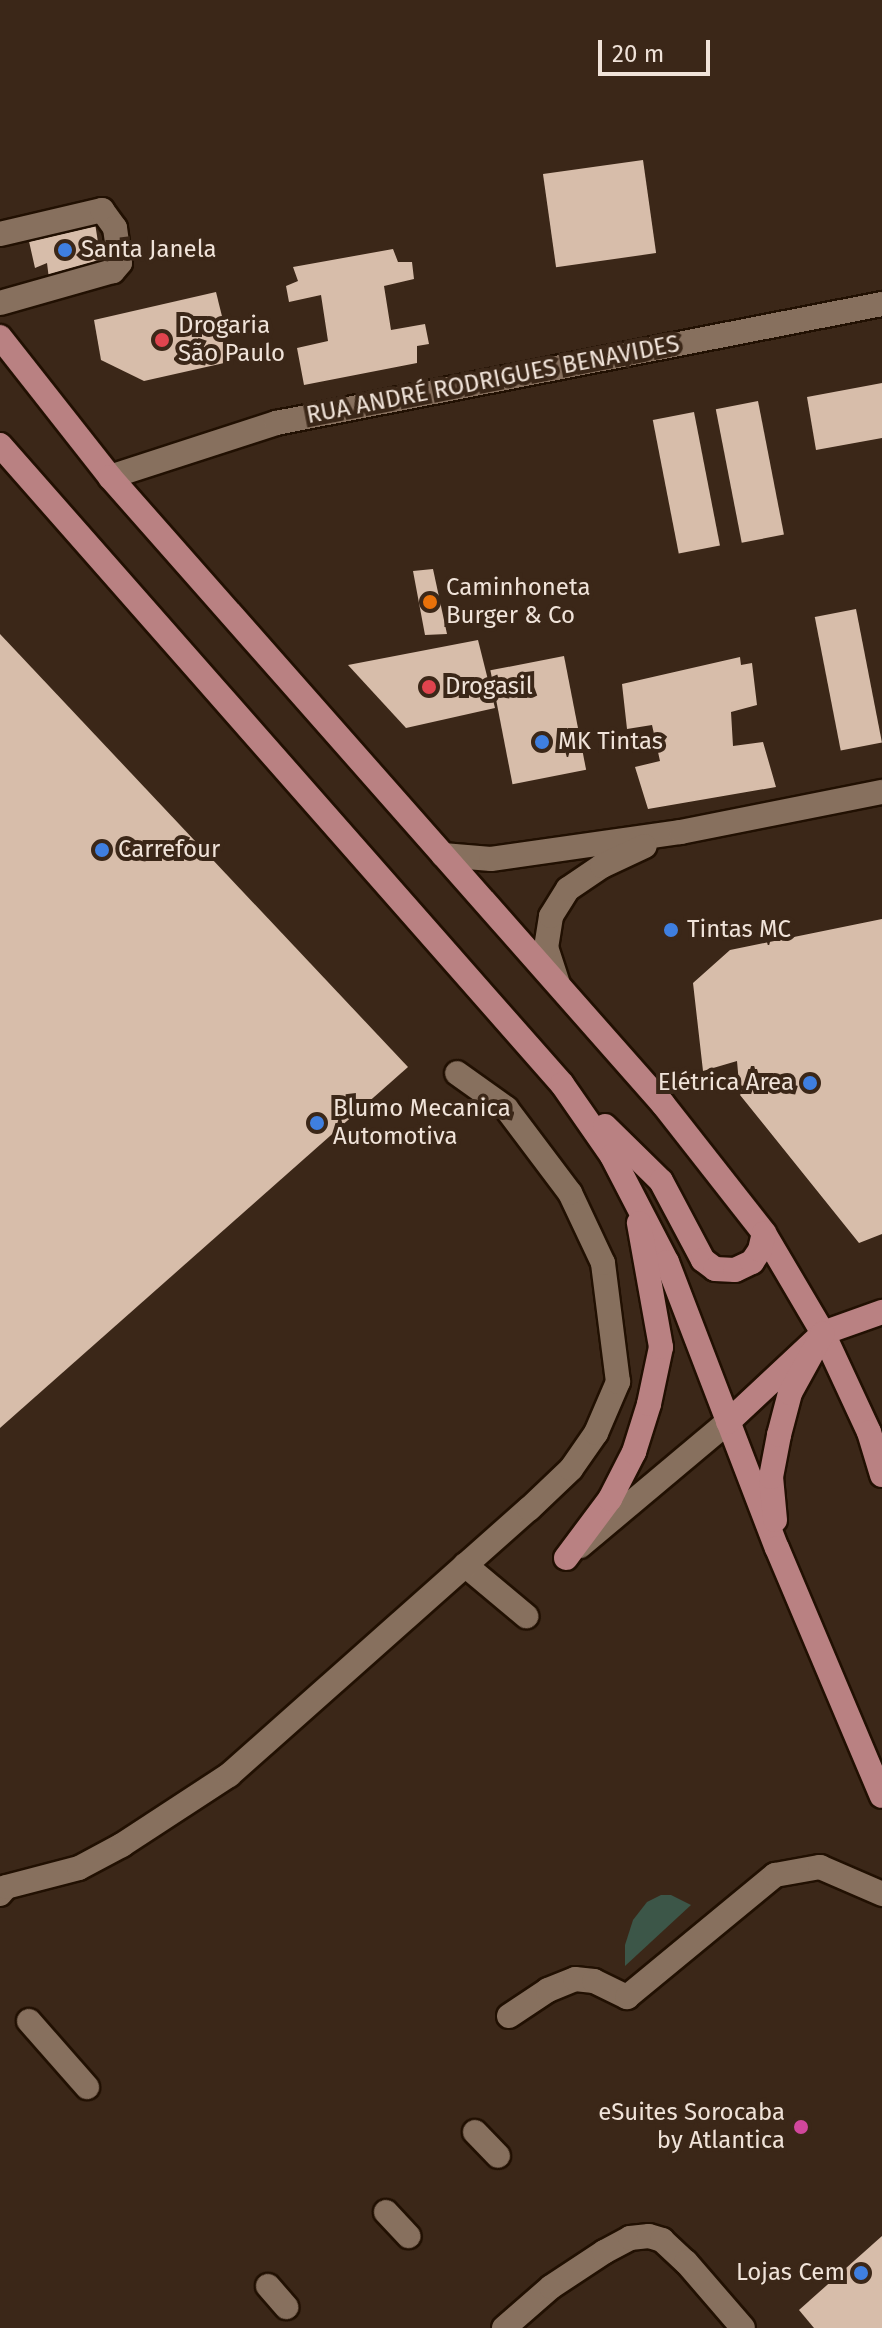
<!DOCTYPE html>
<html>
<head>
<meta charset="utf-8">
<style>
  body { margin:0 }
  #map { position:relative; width:882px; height:2328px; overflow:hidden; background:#3b2718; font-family:"Fira Sans",sans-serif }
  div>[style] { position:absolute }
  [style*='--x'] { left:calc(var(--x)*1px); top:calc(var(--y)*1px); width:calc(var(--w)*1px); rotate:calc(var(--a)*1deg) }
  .green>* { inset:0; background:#3c5648 }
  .building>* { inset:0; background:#d7bdaa; transform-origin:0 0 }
  .roads { filter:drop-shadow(2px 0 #211002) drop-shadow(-2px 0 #211002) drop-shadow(0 2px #211002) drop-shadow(0 -2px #211002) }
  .minor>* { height:24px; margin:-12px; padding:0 12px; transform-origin:12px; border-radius:12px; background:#87705e }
  .major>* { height:24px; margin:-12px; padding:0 12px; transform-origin:12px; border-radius:12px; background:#b98182 }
  .dots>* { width:22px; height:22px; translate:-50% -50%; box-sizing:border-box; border:4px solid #3b2718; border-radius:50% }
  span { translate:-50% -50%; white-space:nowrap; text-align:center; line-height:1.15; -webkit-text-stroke:8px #3b2718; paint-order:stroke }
  .poi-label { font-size:24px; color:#f0e3d9 }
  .left { translate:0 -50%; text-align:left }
  .right { translate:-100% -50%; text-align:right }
  .street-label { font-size:24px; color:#f0e3d9 }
  .scale { position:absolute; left:598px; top:40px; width:112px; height:36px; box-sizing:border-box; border:4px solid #f0e3d9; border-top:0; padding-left:10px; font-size:24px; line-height:28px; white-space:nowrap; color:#f0e3d9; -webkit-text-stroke:6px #3b2718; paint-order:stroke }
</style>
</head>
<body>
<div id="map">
  <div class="green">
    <div style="clip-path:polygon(661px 1895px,671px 1895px,691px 1905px,625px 1966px,625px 1945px,633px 1920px,647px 1902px)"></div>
  </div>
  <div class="building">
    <div style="left:643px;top:160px;width:94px;height:101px;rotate:82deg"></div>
    <div style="clip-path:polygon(95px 223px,102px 268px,49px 279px,47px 263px,35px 268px,28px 237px)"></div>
    <div style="clip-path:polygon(393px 249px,398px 262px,412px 262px,414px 279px,384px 286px,391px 330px,425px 324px,429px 344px,417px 346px,417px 363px,304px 385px,297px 348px,328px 341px,321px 295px,289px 302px,286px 286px,298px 281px,293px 267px)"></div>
    <div style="clip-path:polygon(216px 292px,233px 361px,144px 381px,101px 360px,94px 320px)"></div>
    <div style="clip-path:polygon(882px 383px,882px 438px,816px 450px,807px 397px)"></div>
    <div style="left:758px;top:401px;width:136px;height:43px;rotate:79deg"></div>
    <div style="left:694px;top:412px;width:136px;height:42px;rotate:79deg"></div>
    <div style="clip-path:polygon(433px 569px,447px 634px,425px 635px,413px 571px)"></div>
    <div style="left:856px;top:609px;width:136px;height:42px;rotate:79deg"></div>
    <div style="clip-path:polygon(0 634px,408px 1067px,0 1428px)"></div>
    <div style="clip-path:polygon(478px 640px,495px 708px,406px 728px,348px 665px)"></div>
    <div style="left:564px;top:656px;width:116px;height:75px;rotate:79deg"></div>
    <div style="clip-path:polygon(740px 657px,741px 665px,752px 663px,757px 705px,731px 712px,733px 746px,763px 742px,776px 787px,648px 809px,635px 767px,660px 761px,652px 725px,627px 729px,622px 684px)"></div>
    <div style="clip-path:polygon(882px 919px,882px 1234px,859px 1243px,740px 1095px,737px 1061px,703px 1071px,693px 983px,730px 950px)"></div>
    <div style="clip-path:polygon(882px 2236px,882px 2328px,814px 2328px,799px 2310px)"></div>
  </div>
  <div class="roads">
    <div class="minor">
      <div style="--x:0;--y:234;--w:105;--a:-13.2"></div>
      <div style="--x:102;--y:210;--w:22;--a:54"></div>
      <div style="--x:115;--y:228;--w:35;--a:82"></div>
      <div style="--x:120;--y:263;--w:11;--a:131"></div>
      <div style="--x:113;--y:271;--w:117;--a:164.2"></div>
      <div style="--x:110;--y:477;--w:175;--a:-18"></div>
      <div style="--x:276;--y:423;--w:618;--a:-11.11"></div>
      <div style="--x:443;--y:855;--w:48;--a:4.8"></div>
      <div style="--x:491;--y:859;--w:192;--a:-8.1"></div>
      <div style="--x:681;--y:832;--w:205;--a:-11.3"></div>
      <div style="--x:558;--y:984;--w:38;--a:-108"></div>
      <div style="--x:546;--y:948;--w:32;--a:-81"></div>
      <div style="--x:551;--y:916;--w:32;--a:-58"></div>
      <div style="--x:568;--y:889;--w:41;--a:-34.1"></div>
      <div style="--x:602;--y:866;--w:47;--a:-24.9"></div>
      <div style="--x:580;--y:1546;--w:193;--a:-40"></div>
      <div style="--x:465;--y:1565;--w:80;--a:39.9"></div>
      <div style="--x:0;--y:1894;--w:9;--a:-49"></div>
      <div style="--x:6;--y:1887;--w:75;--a:-14.6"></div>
      <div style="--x:79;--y:1868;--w:49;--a:-28.1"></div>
      <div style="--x:122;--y:1845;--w:128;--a:-33.2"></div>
      <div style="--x:229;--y:1775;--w:401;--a:-41.6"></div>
      <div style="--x:529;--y:1509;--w:58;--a:-43.6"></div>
      <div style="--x:571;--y:1469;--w:44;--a:-55.2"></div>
      <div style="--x:596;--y:1433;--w:56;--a:-66.7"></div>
      <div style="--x:618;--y:1382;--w:120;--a:-97.2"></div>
      <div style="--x:603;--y:1263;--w:77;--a:-115.2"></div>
      <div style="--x:570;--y:1193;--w:106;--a:-127"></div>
      <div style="--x:506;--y:1108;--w:60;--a:-144.5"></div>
      <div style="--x:509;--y:2016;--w:47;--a:-33.7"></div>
      <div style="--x:548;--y:1990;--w:29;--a:-22"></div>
      <div style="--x:575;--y:1979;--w:19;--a:6"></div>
      <div style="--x:594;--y:1981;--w:37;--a:26"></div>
      <div style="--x:627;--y:1997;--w:192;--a:-39.5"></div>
      <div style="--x:775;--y:1875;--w:46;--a:-10.1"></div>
      <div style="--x:820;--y:1867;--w:68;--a:23.5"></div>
      <div style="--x:29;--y:2021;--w:88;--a:48.7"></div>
      <div style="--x:475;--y:2132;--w:33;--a:46"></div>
      <div style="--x:386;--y:2212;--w:33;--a:47"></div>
      <div style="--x:268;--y:2286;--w:28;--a:49"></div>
      <div style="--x:504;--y:2328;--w:62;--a:-41.1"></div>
      <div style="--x:551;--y:2287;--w:64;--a:-33.4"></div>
      <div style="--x:604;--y:2252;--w:30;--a:-28"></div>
      <div style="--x:630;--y:2238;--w:19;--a:-6"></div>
      <div style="--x:649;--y:2236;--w:14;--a:17"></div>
      <div style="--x:662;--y:2240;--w:33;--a:43"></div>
      <div style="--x:686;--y:2262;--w:87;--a:49.2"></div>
    </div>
    <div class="major">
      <div style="--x:0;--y:337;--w:178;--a:51.8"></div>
      <div style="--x:110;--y:477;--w:836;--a:48.59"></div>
      <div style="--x:663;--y:1104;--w:164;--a:51.9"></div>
      <div style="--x:764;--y:1233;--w:116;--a:59.5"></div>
      <div style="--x:823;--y:1333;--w:109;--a:65.1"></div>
      <div style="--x:869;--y:1432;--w:45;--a:73.2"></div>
      <div style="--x:0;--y:445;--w:851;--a:48.67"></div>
      <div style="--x:562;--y:1084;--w:88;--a:55.2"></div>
      <div style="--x:612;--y:1156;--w:119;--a:62.6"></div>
      <div style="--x:667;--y:1262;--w:306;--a:69"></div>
      <div style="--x:777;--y:1548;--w:269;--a:67.1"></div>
      <div style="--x:605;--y:1126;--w:78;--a:44.5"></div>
      <div style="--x:661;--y:1181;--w:89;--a:62"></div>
      <div style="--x:703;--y:1260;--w:15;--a:37"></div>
      <div style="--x:715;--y:1269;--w:20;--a:3"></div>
      <div style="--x:735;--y:1270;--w:19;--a:-25"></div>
      <div style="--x:752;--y:1262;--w:14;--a:-56"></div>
      <div style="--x:760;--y:1250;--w:17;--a:-77"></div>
      <div style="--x:728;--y:1422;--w:130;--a:-43.1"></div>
      <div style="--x:823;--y:1333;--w:63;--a:-19.6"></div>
      <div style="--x:775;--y:1520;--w:43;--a:-95.3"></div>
      <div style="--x:771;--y:1477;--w:43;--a:-79.2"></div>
      <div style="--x:779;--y:1435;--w:43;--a:-75.3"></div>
      <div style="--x:790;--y:1393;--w:68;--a:-61.2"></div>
      <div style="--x:566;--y:1558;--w:74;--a:-53.3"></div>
      <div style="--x:610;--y:1499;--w:53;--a:-62.9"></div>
      <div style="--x:634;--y:1452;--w:50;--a:-72.6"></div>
      <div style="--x:649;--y:1404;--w:58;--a:-78.1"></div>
      <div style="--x:661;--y:1347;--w:126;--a:-100.1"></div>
    </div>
  </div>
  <div class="dots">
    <div style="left:65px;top:250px;background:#3f7fe0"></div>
    <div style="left:162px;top:340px;background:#e0444e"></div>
    <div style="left:430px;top:602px;background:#e8710a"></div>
    <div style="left:429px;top:687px;background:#e0444e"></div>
    <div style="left:542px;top:742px;background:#3f7fe0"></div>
    <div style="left:102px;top:850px;background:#3f7fe0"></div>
    <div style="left:671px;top:930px;background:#3f7fe0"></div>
    <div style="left:810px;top:1083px;background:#3f7fe0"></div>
    <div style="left:317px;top:1123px;background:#3f7fe0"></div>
    <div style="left:801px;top:2127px;background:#d1479c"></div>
    <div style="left:861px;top:2273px;background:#3f7fe0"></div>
  </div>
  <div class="poi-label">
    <span class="left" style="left:81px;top:250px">Santa Janela</span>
    <span class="left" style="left:178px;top:340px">Drogaria<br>São Paulo</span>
    <span class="left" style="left:446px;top:602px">Caminhoneta<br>Burger &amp; Co</span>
    <span class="left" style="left:445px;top:687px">Drogasil</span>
    <span class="left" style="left:558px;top:742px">MK Tintas</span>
    <span class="left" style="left:118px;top:850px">Carrefour</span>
    <span class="left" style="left:687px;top:930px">Tintas MC</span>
    <span class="right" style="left:794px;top:1083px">Elétrica Area</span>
    <span class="left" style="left:333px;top:1123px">Blumo Mecanica<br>Automotiva</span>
    <span class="right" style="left:785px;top:2127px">eSuites Sorocaba<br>by Atlantica</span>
    <span class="right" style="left:845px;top:2273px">Lojas Cem</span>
  </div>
  <div class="street-label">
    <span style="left:493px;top:380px;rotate:-11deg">RUA ANDRÉ RODRIGUES BENAVIDES</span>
  </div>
  <div class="scale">20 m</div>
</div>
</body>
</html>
